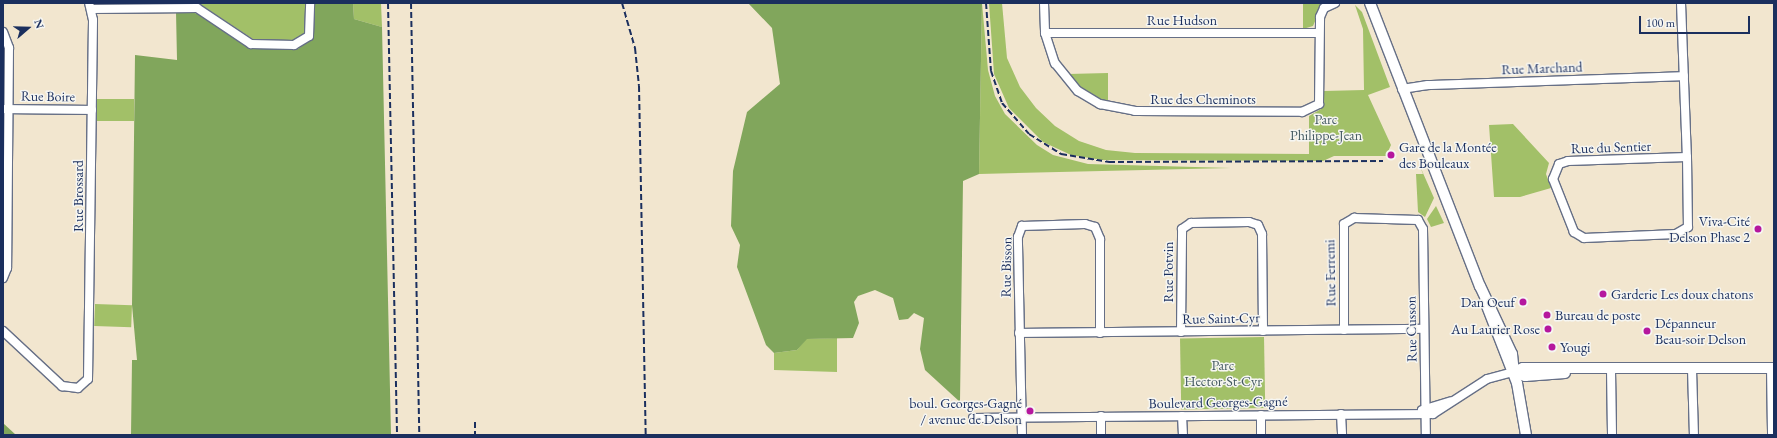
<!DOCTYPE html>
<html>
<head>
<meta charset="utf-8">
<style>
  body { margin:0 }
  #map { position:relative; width:1777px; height:438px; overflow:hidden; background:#f2e6cf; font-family:"EB Garamond",serif }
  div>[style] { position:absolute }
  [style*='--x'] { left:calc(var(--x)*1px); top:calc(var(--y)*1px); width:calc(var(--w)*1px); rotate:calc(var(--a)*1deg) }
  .green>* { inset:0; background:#a2c068; transform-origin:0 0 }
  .forest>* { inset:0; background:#81a65c }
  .roads { filter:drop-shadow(1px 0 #666f86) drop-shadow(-1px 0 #666f86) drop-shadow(0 1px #666f86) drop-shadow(0 -1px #666f86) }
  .minor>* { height:8px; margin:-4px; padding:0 4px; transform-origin:4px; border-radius:4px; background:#fff }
  .tertiary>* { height:10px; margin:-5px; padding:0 5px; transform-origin:5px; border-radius:5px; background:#fff }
  .rail>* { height:2px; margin-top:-1px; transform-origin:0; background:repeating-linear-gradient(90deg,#1b2f5e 0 6px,transparent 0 9px) }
  .dots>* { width:11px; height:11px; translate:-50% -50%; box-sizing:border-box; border:2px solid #f6f6f2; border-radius:50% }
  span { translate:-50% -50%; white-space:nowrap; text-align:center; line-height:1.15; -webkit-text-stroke:3px #f6f6f2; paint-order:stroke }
  .street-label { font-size:14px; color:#1b2f5e }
  .park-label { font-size:14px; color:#445a61 }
  .poi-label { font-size:14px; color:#1b2f5e }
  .left { translate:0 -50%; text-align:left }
  .right { translate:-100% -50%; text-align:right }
  .frame { position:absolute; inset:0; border:4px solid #1b2f5e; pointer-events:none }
  .north { position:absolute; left:8px; top:8px; width:40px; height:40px; -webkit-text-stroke:3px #f6f6f2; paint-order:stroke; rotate:70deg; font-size:11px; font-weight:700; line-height:16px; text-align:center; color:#1b2f5e }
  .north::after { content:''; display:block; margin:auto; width:14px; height:18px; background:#1b2f5e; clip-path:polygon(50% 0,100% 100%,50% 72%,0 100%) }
  .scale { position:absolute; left:1639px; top:16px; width:111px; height:18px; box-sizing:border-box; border:2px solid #1b2f5e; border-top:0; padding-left:5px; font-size:12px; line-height:14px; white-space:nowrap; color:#1b2f5e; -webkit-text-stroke:3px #f6f6f2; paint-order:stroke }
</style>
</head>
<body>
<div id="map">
  <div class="green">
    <div style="clip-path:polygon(182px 3px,307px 3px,306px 35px,297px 41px,256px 41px,204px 7px)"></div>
    <div style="clip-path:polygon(353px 3px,381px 3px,382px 27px,354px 19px)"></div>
    <div style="clip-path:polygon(982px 3px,988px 70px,995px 96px,1005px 114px,1037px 145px,1053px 155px,1088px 164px,1231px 168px,979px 174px)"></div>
    <div style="clip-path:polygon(989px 3px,1002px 3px,1007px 58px,1020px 87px,1036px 108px,1055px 126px,1079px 141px,1106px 150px,1135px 153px,1309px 154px,1309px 116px,1321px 109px,1324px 91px,1364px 90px,1363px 29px,1355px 5px,1362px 12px,1390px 87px,1368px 95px,1391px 145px,1386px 156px,1334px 156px,1323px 161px,1102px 160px,1071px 155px,1043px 142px,1009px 108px,994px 74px)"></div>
    <div style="clip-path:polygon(1303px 3px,1323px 3px,1313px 26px,1303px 29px)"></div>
    <div style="clip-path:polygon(1108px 73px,1108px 103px,1081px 88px,1068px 74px)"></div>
    <div style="left:97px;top:99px;width:37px;height:22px"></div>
    <div style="clip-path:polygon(1513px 124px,1549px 163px,1546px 174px,1551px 188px,1520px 197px,1494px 197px,1489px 125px)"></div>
    <div style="clip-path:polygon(1419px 164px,1434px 198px,1425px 217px,1418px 212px,1416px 174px,1423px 174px)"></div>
    <div style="clip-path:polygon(1436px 206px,1444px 223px,1431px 227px,1427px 219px)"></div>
    <div style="left:95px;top:304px;width:37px;height:22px;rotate:2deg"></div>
    <div style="left:1264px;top:337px;width:71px;height:84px;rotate:89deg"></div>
    <div style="clip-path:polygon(837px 338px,837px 372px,774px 370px,774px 353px,797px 350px,806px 339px)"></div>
  </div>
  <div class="forest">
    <div style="clip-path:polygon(315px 3px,353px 3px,354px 19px,382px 27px,391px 435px,131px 435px,132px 360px,137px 360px,132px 305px,135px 55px,177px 60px,176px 12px,189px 11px,206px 17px,251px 48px,298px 49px,313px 37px)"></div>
    <div style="clip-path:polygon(748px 3px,982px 3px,979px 174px,963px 181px,960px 402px,925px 370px,920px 349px,924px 318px,914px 313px,908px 319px,899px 320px,893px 298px,875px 290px,858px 296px,854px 302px,859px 323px,853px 338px,807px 339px,797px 350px,774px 353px,766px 345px,737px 267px,740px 245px,731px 226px,733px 171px,747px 112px,780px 84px,772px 28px)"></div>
    <div style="clip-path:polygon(3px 423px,16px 435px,3px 435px)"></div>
  </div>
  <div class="roads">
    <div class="minor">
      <div style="--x:1044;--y:3;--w:30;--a:88"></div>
      <div style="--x:1045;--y:33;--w:32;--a:72"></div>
      <div style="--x:1055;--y:63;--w:36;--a:51"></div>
      <div style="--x:1078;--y:91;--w:26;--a:31"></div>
      <div style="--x:1100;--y:104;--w:36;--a:11"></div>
      <div style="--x:1135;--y:111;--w:167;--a:0.3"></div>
      <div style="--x:1302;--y:112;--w:19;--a:-25"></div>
      <div style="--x:1319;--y:104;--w:87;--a:-89.3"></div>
      <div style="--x:1320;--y:17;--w:10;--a:-66"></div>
      <div style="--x:1324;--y:8;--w:12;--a:-24"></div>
      <div style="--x:1681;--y:3;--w:154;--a:87.8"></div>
      <div style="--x:1687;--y:157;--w:70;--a:89.2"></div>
      <div style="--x:1688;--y:227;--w:14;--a:150"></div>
      <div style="--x:1676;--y:234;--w:92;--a:177.5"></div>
      <div style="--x:1584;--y:238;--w:12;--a:-149"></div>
      <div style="--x:1574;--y:232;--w:57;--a:-111.6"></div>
      <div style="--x:1553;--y:179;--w:16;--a:-68"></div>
      <div style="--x:1559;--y:164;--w:9;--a:-18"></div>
      <div style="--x:1568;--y:161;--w:119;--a:-1.9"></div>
      <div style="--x:92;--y:9;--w:105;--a:-0.5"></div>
      <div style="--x:197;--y:8;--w:65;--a:33.7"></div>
      <div style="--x:251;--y:44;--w:43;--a:1.3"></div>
      <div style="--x:294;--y:45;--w:17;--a:-31"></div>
      <div style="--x:309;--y:36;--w:33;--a:-88"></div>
      <div style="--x:3;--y:32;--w:17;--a:69"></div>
      <div style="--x:9;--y:48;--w:220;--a:90.5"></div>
      <div style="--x:7;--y:268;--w:11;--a:112"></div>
      <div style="--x:1045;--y:33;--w:274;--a:0"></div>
      <div style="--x:1402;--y:89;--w:26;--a:-9"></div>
      <div style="--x:1428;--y:85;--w:256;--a:-2"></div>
      <div style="--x:3;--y:109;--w:89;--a:0.6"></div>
      <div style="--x:1344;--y:330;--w:106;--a:-90"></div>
      <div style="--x:1344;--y:224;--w:12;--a:-31"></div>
      <div style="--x:1354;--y:218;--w:64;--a:1.8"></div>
      <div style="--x:1418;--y:220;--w:10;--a:61"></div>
      <div style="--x:1423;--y:229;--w:206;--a:89.2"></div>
      <div style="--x:3;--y:331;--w:81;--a:43"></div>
      <div style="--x:62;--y:386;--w:16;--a:7"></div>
      <div style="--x:78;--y:388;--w:13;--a:-42"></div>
      <div style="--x:88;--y:379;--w:359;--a:-89.2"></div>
      <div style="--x:93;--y:20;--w:17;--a:-103"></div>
      <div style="--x:1181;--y:332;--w:103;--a:-89.4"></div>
      <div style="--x:1182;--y:229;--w:11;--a:-34"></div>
      <div style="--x:1191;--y:223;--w:58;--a:-1"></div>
      <div style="--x:1249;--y:222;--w:9;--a:18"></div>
      <div style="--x:1258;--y:225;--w:10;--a:66"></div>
      <div style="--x:1262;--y:234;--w:97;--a:89.4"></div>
      <div style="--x:1019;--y:333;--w:405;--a:-0.6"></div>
      <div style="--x:1771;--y:368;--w:67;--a:89.1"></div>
      <div style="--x:1692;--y:369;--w:66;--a:88.3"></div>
      <div style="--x:1611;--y:370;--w:65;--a:89.1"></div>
      <div style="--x:1422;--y:410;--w:30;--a:-17"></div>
      <div style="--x:1341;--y:414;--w:21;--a:87"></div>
      <div style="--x:1261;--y:415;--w:20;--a:90"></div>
      <div style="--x:1101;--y:416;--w:19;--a:90"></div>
      <div style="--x:1182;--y:416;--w:19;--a:87"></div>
      <div style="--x:973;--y:418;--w:460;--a:-0.5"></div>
      <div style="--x:1433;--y:414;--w:64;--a:-32.9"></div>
      <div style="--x:1487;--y:379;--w:28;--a:-15"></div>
      <div style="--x:1022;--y:435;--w:198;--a:-91.2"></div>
      <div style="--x:1018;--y:237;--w:12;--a:-70"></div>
      <div style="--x:1022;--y:226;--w:63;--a:-1.8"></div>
      <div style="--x:1085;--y:224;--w:10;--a:17"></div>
      <div style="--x:1095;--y:227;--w:13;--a:67"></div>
      <div style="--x:1100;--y:239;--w:94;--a:90"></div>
    </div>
    <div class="tertiary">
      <div style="--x:1370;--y:3;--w:304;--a:68.8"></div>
      <div style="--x:1480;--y:286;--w:75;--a:64.8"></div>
      <div style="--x:1512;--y:354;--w:18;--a:84"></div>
      <div style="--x:1485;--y:301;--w:88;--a:68.7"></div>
      <div style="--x:1517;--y:383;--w:53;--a:80.2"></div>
      <div style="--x:1514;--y:372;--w:10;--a:-24"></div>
      <div style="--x:1523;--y:368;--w:251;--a:0"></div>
      <div style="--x:1514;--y:372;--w:12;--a:20"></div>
      <div style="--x:1525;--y:376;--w:40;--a:-4.3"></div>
    </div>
  </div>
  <div class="rail">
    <div style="--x:388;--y:3;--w:432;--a:88.8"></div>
    <div style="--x:411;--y:3;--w:432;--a:88.9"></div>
    <div style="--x:622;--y:3;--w:47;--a:73.9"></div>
    <div style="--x:635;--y:48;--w:38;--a:84"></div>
    <div style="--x:639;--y:86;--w:349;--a:88.9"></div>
    <div style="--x:986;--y:3;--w:68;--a:85.8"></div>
    <div style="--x:991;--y:71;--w:34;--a:71"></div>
    <div style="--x:1002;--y:103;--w:41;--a:48.9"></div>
    <div style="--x:1029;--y:134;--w:38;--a:32"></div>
    <div style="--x:1061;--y:154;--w:49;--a:9.5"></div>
    <div style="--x:1109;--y:162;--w:274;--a:-0.2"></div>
    <div style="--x:475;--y:422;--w:13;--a:90"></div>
  </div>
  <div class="dots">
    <div style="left:1391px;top:155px;background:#b5179e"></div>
    <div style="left:1758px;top:229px;background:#b5179e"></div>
    <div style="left:1603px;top:294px;background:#b5179e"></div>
    <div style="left:1523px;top:302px;background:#b5179e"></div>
    <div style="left:1547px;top:315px;background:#b5179e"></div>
    <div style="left:1548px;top:329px;background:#b5179e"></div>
    <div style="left:1647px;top:331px;background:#b5179e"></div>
    <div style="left:1552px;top:347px;background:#b5179e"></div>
    <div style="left:1030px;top:411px;background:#b5179e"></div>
  </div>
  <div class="street-label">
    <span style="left:1182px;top:20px">Rue Hudson</span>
    <span style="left:1542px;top:68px;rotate:-2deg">Rue Marchand</span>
    <span style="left:48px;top:96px;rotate:1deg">Rue Boire</span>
    <span style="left:1203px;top:99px">Rue des Cheminots</span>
    <span style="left:1611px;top:147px;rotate:-2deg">Rue du Sentier</span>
    <span style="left:78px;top:196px;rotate:-90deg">Rue Brossard</span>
    <span style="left:1006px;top:267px;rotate:-89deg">Rue Bisson</span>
    <span style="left:1168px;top:272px;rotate:-90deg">Rue Potvin</span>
    <span style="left:1330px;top:273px;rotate:-91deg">Rue Ferremi</span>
    <span style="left:1221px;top:318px;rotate:-1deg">Rue Saint-Cyr</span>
    <span style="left:1411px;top:329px;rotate:-91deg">Rue Cusson</span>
    <span style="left:1218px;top:402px;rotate:-1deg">Boulevard Georges-Gagné</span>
  </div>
  <div class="park-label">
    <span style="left:1326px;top:127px">Parc<br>Philippe-Jean</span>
    <span style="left:1223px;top:373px">Parc<br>Hector-St-Cyr</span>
  </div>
  <div class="poi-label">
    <span class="left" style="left:1399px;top:155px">Gare de la Montée<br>des Bouleaux</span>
    <span class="right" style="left:1750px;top:229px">Viva-Cité<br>Delson Phase 2</span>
    <span class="left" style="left:1611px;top:294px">Garderie Les doux chatons</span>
    <span class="right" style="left:1515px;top:302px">Dan Oeuf</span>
    <span class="left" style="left:1555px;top:315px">Bureau de poste</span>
    <span class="left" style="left:1655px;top:331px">Dépanneur<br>Beau-soir Delson</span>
    <span class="right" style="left:1540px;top:329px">Au Laurier Rose</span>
    <span class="left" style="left:1560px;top:347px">Yougi</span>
    <span class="right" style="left:1022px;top:411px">boul. Georges-Gagné<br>/ avenue de Delson</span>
  </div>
  <div class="frame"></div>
  <div class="north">N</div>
  <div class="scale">100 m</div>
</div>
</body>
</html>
